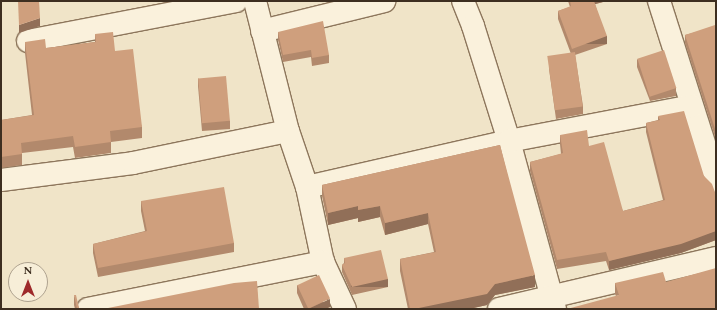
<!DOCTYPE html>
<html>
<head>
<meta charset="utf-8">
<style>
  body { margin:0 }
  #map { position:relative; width:717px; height:310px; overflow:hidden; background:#f0e4c8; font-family:Spectral,serif }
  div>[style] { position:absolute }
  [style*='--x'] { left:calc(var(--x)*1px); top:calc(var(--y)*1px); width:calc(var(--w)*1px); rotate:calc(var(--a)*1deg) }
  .roads { filter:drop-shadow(1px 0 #8d765c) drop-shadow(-1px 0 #8d765c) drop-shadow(0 1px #8d765c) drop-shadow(0 -1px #8d765c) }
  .minor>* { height:22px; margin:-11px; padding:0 11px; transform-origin:11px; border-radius:11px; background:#faf1dc }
  .wall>* { inset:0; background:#b2896c }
  .shaded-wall>* { inset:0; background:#916f58; transform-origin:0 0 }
  .building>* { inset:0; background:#cf9f7d; transform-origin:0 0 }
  span { translate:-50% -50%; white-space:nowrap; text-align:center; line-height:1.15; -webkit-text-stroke:3.5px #f7eed8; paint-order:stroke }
  .frame { position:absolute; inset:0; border:2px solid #3d2e20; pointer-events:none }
  .north { position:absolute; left:8px; top:262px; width:40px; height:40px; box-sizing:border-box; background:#f7eed8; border:1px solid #ada18e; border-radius:50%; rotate:0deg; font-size:11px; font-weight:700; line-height:16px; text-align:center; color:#3d2e20 }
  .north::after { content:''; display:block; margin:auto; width:14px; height:18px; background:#9e2a2b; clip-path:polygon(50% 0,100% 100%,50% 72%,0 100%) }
</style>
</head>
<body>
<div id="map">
  <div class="roads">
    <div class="minor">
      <div style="--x:255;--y:1;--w:134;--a:75.8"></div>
      <div style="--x:288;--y:131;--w:59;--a:71.3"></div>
      <div style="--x:307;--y:187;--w:77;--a:78"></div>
      <div style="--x:323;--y:262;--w:52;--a:64.9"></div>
      <div style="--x:463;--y:1;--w:27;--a:68"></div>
      <div style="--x:473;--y:26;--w:121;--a:72.6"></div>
      <div style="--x:509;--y:141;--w:174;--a:74.7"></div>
      <div style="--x:659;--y:1;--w:189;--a:72.4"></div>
      <div style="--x:262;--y:31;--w:126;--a:-13.8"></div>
      <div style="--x:28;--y:41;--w:212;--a:-10.9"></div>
      <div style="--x:1;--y:180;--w:133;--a:-7.3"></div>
      <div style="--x:133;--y:163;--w:158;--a:-11.7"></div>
      <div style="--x:307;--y:187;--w:207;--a:-12.8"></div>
      <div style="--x:509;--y:141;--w:186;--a:-10.8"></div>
      <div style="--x:88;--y:309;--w:240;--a:-11.3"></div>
      <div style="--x:499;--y:309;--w:223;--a:-13.2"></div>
    </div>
  </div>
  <div class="wall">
    <div style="clip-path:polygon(568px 1px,603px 1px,603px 2px,595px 4px,607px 44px,575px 55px,583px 106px,583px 114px,556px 119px,549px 69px,549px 61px,571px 54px,558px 19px,558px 11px,570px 7px)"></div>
    <div style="clip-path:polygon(716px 27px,716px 140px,685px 43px,685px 35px)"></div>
    <div style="clip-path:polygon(278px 32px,329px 55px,329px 63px,312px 66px,311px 57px,283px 62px,278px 40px)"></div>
    <div style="clip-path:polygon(95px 34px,115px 51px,142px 127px,142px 138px,111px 142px,111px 153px,75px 158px,73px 147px,22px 153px,22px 165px,1px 168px,1px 120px,32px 115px,25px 53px,25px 42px,46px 48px,95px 42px)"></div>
    <div style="clip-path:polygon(637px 59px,676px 88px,676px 96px,650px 101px,637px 67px)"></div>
    <div style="clip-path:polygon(198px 78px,230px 121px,230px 129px,202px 131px,198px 86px)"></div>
    <div style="clip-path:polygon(658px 116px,704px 176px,716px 195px,716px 240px,681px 253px,609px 270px,606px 261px,557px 269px,530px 171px,530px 162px,561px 154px,560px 144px,560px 135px,589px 146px,623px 211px,663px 200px,646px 132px,646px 123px,658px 120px)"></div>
    <div style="clip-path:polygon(500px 145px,535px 287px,495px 295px,487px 305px,469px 309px,408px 309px,400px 271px,400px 259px,434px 252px,428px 224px,385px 235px,380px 217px,358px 222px,358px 218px,328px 225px,322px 196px,322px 185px)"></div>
    <div style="clip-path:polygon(141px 201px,234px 243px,234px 252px,98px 277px,93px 253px,93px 244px,145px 231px,141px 211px)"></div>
    <div style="clip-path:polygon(344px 258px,388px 287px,352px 295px,342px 272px,342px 265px,344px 263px)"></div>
    <div style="clip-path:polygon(666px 282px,616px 296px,615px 294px,615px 283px)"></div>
    <div style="clip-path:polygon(297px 285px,330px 307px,325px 309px,304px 309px,297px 293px)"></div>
    <div style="clip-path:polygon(74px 295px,79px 308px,83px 309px,75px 309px,74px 305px)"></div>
  </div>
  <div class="shaded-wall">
    <div style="clip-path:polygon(592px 1px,603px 1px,603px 2px,592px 5px)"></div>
    <div style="clip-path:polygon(40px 18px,40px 26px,19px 33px,19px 25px)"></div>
    <div style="left:607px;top:36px;width:8px;height:37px;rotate:90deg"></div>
    <div style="clip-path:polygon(358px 206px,358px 218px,328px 225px,328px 213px)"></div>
    <div style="clip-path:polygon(380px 206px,380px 217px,358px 222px,358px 210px)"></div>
    <div style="clip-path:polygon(428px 213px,428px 224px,385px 235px,385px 223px)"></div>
    <div style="clip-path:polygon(716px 231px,716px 240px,681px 253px,609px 270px,609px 261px)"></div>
    <div style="clip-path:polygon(535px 275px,535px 287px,495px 295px,487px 305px,469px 309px,414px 309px,495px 284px)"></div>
    <div style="left:388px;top:279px;width:8px;height:37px;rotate:90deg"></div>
    <div style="clip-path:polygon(330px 299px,330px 307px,325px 309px,308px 309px)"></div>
  </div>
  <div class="building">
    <div style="clip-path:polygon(18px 1px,39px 1px,40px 18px,19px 25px)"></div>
    <div style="clip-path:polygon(570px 1px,594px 1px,607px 36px,572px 49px,558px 11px,571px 6px)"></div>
    <div style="clip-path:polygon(323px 21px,329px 55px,312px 58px,311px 50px,283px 55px,278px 32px)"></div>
    <div style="clip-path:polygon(715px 25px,716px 27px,716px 132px,685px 35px)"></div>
    <div style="clip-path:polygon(113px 32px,115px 51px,133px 49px,142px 127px,110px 131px,111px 142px,75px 147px,73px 136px,21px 143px,22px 154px,1px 157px,1px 120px,34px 115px,25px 42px,45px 39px,46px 48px,96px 42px,95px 34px)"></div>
    <div style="left:664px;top:50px;width:40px;height:28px;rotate:72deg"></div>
    <div style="left:575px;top:52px;width:55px;height:28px;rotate:82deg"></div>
    <div style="left:226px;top:76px;width:45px;height:28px;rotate:85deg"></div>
    <div style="clip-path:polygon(684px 111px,704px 176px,712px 184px,716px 195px,716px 231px,681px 244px,609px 261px,606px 252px,557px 260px,530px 162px,563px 153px,560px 135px,587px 130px,589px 146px,604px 142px,623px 211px,665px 200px,646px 123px,660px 120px,658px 116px)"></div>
    <div style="clip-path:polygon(500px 145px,535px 275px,495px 284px,487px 294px,414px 309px,410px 309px,400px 259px,436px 252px,428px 213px,385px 223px,380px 206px,358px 210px,358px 206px,328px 213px,322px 185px)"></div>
    <div style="clip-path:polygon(224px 187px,234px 243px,98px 268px,93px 244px,147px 231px,141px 201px)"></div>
    <div style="clip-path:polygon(381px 250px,388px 279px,352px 287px,342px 265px,345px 263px,344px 258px)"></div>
    <div style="clip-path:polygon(716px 268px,716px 309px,567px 309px,619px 295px,615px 283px,663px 272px,666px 282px)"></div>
    <div style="left:319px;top:275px;width:26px;height:24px;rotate:65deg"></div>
    <div style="clip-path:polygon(257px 281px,259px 309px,103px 309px,234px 283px)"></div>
    <div style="clip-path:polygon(74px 295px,76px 295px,79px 308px,83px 309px,77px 309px)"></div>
  </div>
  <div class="frame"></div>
  <div class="north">N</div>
</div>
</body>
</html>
